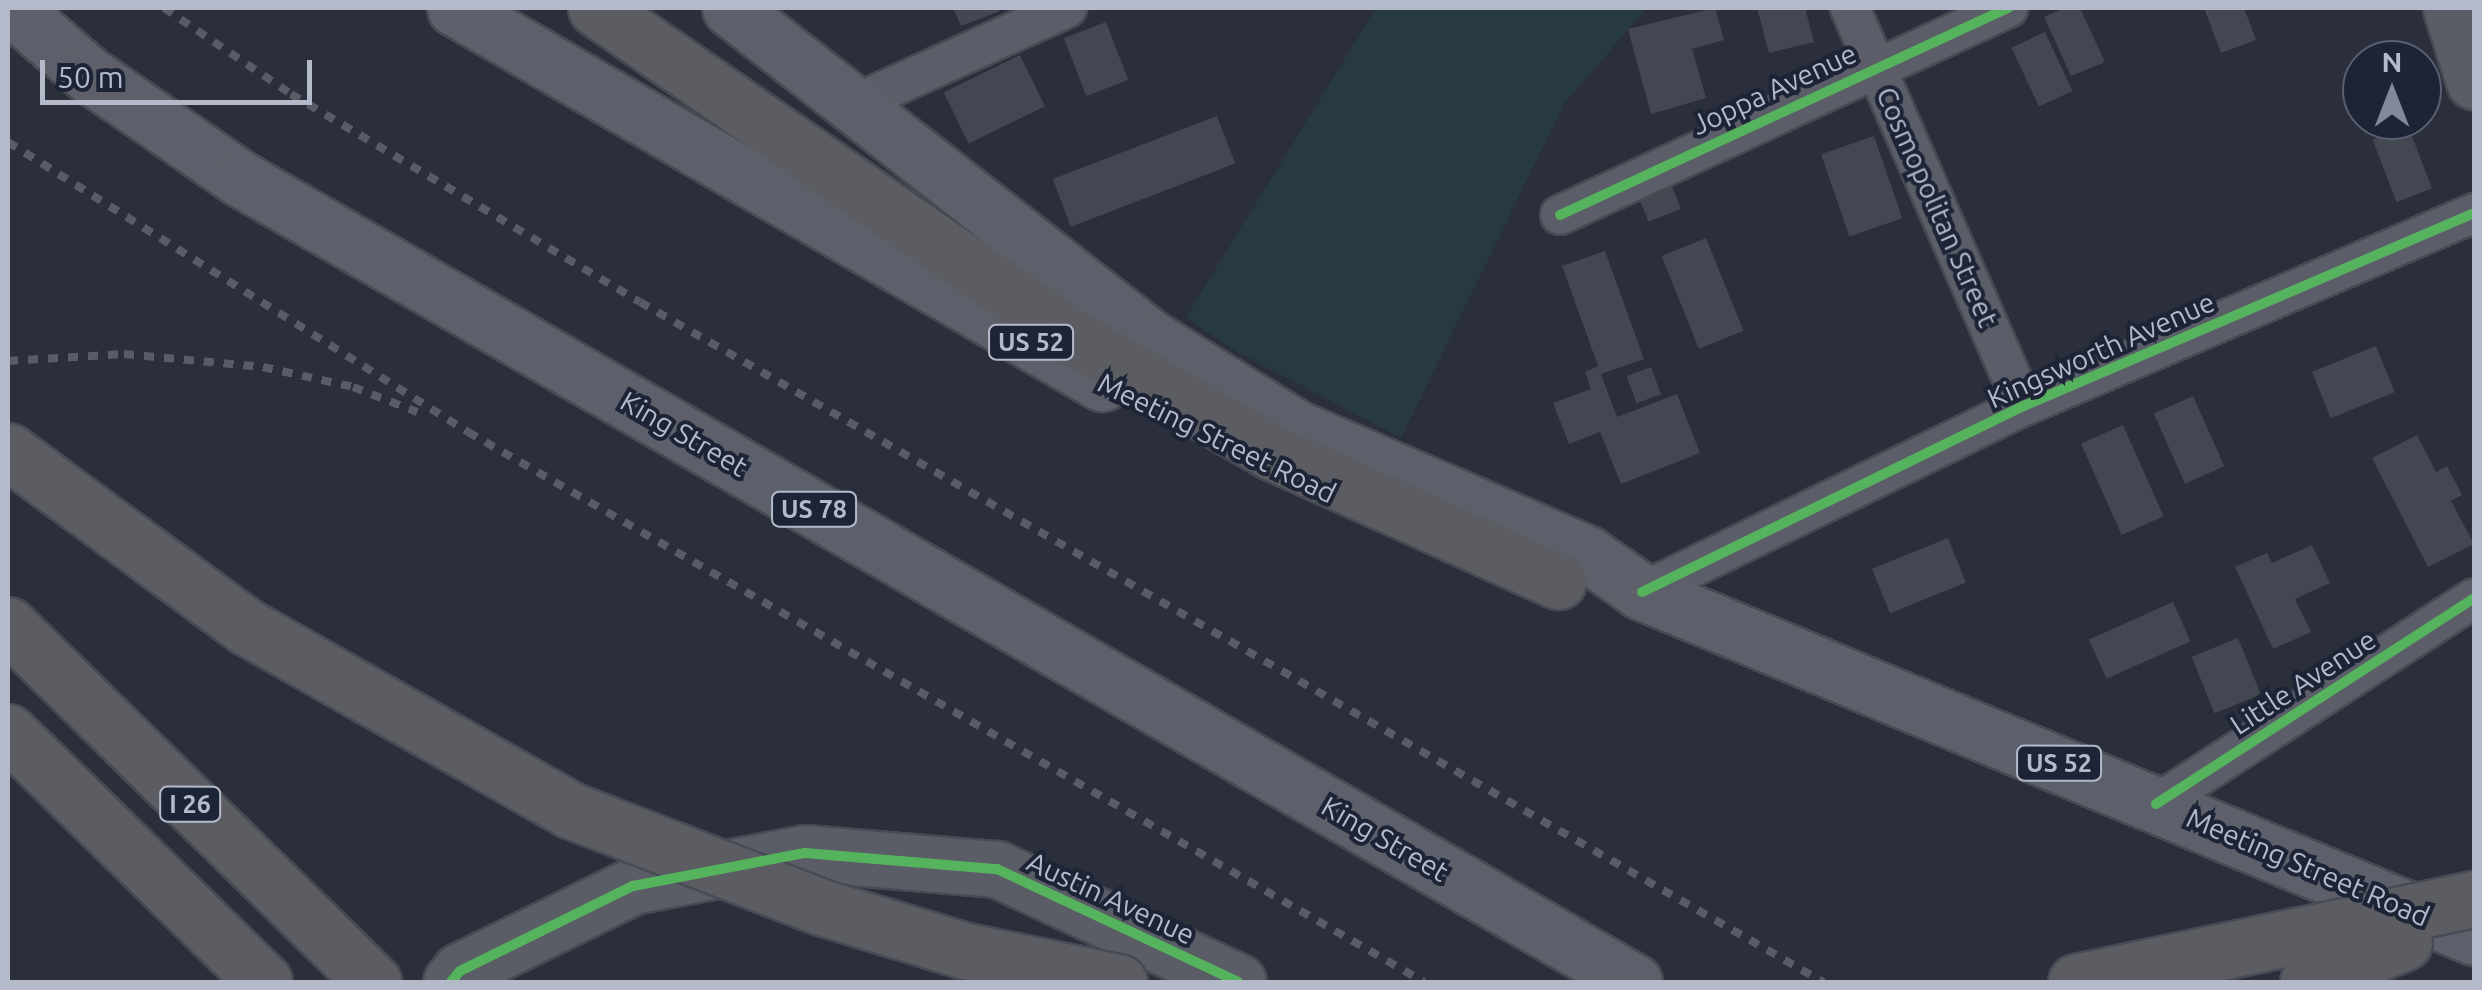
<!DOCTYPE html>
<html>
<head>
<meta charset="utf-8">
<style>
  body { margin:0 }
  #map { position:relative; width:2482px; height:990px; overflow:hidden; background:#2a2f3b; font-family:Ubuntu,sans-serif }
  div>[style] { position:absolute }
  [style*='--x'] { left:calc(var(--x)*1px); top:calc(var(--y)*1px); width:calc(var(--w)*1px); rotate:calc(var(--a)*1deg) }
  .green>* { inset:0; background:#273941 }
  .building>* { inset:0; background:#434752; transform-origin:0 0 }
  .roads { filter:drop-shadow(2px 0 #474a53) drop-shadow(-2px 0 #474a53) drop-shadow(0 2px #474a53) drop-shadow(0 -2px #474a53) }
  .street>* { height:38px; margin:-19px; padding:0 19px; transform-origin:19px; border-radius:19px; background:#5b5e68 }
  .secondary>* { height:55px; margin:-27.5px; padding:0 27.5px; transform-origin:27.5px; border-radius:27.5px; background:#5a5c66 }
  .primary>* { height:55px; margin:-27.5px; padding:0 27.5px; transform-origin:27.5px; border-radius:27.5px; background:#5d606a }
  .highway>* { height:55px; margin:-27.5px; padding:0 27.5px; transform-origin:27.5px; border-radius:27.5px; background:#5c5d62 }
  .rail>* { height:8px; margin-top:-4px; transform-origin:0; background:repeating-linear-gradient(90deg,#595c66 0 10px,transparent 0 20px) }
  .bridges { filter:drop-shadow(2px 0 #474b56) drop-shadow(-2px 0 #474b56) drop-shadow(0 2px #474b56) drop-shadow(0 -2px #474b56) }
  .highway-bridge>* { height:55px; margin:-27.5px; padding:0 27.5px; transform-origin:27.5px; border-radius:27.5px; background:#5c5d62 }
  .cycleway>* { height:10px; margin:-5px; padding:0 5px; transform-origin:5px; border-radius:5px; background:#56b35d }
  span { translate:-50% -50%; white-space:nowrap; text-align:center; line-height:1.15; -webkit-text-stroke:8px #1d2436; paint-order:stroke }
  .shield-label span { padding:2px 8px; background:#1d2436; border:2px solid; border-radius:8px; -webkit-text-stroke-width:0 }
  .shield-label { font-size:25px; color:#b5bacb; font-weight:700 }
  .street-label { font-size:28px; color:#b5bacb }
  .frame { position:absolute; inset:0; border:10px solid #b5bacb; pointer-events:none }
  .north { position:absolute; left:2342px; top:40px; width:100px; height:100px; box-sizing:border-box; background:#1d2436; border:2px solid #5a6072; border-radius:50%; rotate:0deg; font-size:28px; font-weight:700; line-height:40px; text-align:center; color:#b5bacb }
  .north::after { content:''; display:block; margin:auto; width:35px; height:45px; background:#848999; clip-path:polygon(50% 0,100% 100%,50% 72%,0 100%) }
  .scale { position:absolute; left:40px; top:60px; width:272px; height:45px; box-sizing:border-box; border:5px solid #b5bacb; border-top:0; padding-left:12px; font-size:30px; line-height:35px; white-space:nowrap; color:#b5bacb; -webkit-text-stroke:8px #1d2436; paint-order:stroke }
</style>
</head>
<body>
<div id="map">
  <div class="green">
    <div style="clip-path:polygon(1376px 8px,1647px 8px,1564px 104px,1401px 438px,1232px 349px,1186px 317px)"></div>
  </div>
  <div class="building">
    <div style="clip-path:polygon(953px 8px,998px 8px,1000px 11px,961px 26px)"></div>
    <div style="clip-path:polygon(1715px 8px,1724px 40px,1692px 49px,1706px 98px,1651px 114px,1628px 29px)"></div>
    <div style="clip-path:polygon(1757px 8px,1805px 8px,1814px 42px,1769px 53px)"></div>
    <div style="clip-path:polygon(2065px 8px,2080px 8px,2105px 62px,2071px 76px,2044px 17px)"></div>
    <div style="clip-path:polygon(2204px 8px,2244px 8px,2256px 40px,2221px 53px)"></div>
    <div style="left:1106px;top:22px;width:62px;height:45px;rotate:69deg"></div>
    <div style="left:2045px;top:32px;width:65px;height:37px;rotate:65deg"></div>
    <div style="left:1020px;top:55px;width:57px;height:85px;rotate:64deg"></div>
    <div style="clip-path:polygon(2362px 76px,2362px 120px,2400px 120px,2366px 134px,2345px 83px)"></div>
    <div style="left:1217px;top:116px;width:51px;height:176px;rotate:69deg"></div>
    <div style="left:2408px;top:126px;width:67px;height:38px;rotate:69deg"></div>
    <div style="left:1874px;top:136px;width:87px;height:56px;rotate:71deg"></div>
    <div style="left:1669px;top:179px;width:32px;height:35px;rotate:68deg"></div>
    <div style="left:1706px;top:238px;width:100px;height:48px;rotate:68deg"></div>
    <div style="clip-path:polygon(1605px 251px,1644px 359px,1601px 374px,1617px 417px,1677px 394px,1700px 453px,1621px 484px,1600px 432px,1569px 444px,1553px 403px,1591px 389px,1585px 372px,1598px 366px,1562px 266px)"></div>
    <div style="left:2376px;top:346px;width:50px;height:69px;rotate:68deg"></div>
    <div style="left:1651px;top:367px;width:29px;height:26px;rotate:70deg"></div>
    <div style="left:2193px;top:396px;width:77px;height:43px;rotate:66deg"></div>
    <div style="left:2123px;top:425px;width:100px;height:46px;rotate:66deg"></div>
    <div style="clip-path:polygon(2417px 435px,2436px 472px,2447px 466px,2462px 495px,2451px 501px,2474px 544px,2428px 567px,2372px 458px)"></div>
    <div style="left:1948px;top:538px;width:48px;height:82px;rotate:68deg"></div>
    <div style="clip-path:polygon(2312px 545px,2330px 583px,2295px 599px,2311px 632px,2273px 649px,2235px 567px,2267px 553px,2272px 563px)"></div>
    <div style="left:2173px;top:602px;width:43px;height:92px;rotate:66deg"></div>
    <div style="left:2238px;top:638px;width:61px;height:50px;rotate:68deg"></div>
  </div>
  <div class="roads">
    <div class="street">
      <div style="--x:1850;--y:8;--w:434;--a:66.4"></div>
      <div style="--x:852;--y:105;--w:236;--a:-24.3"></div>
      <div style="--x:1560;--y:215;--w:494;--a:-24.8"></div>
      <div style="--x:1642;--y:592;--w:425;--a:-26"></div>
      <div style="--x:2024;--y:406;--w:490;--a:-23.2"></div>
      <div style="--x:2156;--y:804;--w:379;--a:-32.9"></div>
    </div>
    <div class="secondary">
      <div style="--x:2451;--y:8;--w:77;--a:72.5"></div>
      <div style="--x:451;--y:982;--w:14;--a:-51"></div>
      <div style="--x:460;--y:971;--w:193;--a:-26.2"></div>
      <div style="--x:633;--y:886;--w:175;--a:-10.9"></div>
      <div style="--x:805;--y:853;--w:193;--a:4.8"></div>
      <div style="--x:997;--y:869;--w:266;--a:25.1"></div>
    </div>
    <div class="primary">
      <div style="--x:12;--y:8;--w:101;--a:41"></div>
      <div style="--x:88;--y:74;--w:186;--a:34.5"></div>
      <div style="--x:241;--y:179;--w:1608;--a:29.96"></div>
      <div style="--x:455;--y:8;--w:748;--a:30.1"></div>
      <div style="--x:730;--y:8;--w:536;--a:38.11"></div>
      <div style="--x:1152;--y:339;--w:172;--a:31.7"></div>
      <div style="--x:1298;--y:429;--w:314;--a:23.3"></div>
      <div style="--x:1586;--y:553;--w:68;--a:34.9"></div>
      <div style="--x:1642;--y:592;--w:901;--a:22.52"></div>
    </div>
    <div class="highway">
      <div style="--x:596;--y:8;--w:579;--a:34.6"></div>
      <div style="--x:1073;--y:337;--w:230;--a:30"></div>
      <div style="--x:1272;--y:452;--w:314;--a:24.3"></div>
      <div style="--x:8;--y:625;--w:511;--a:44.37"></div>
      <div style="--x:8;--y:732;--w:358;--a:44.3"></div>
    </div>
  </div>
  <div class="rail">
    <div style="--x:164;--y:8;--w:153;--a:34.1"></div>
    <div style="--x:291;--y:94;--w:406;--a:30.8"></div>
    <div style="--x:640;--y:302;--w:1365;--a:29.89"></div>
    <div style="--x:8;--y:142;--w:544;--a:32.23"></div>
    <div style="--x:468;--y:432;--w:1103;--a:29.91"></div>
    <div style="--x:8;--y:361;--w:116;--a:-3.5"></div>
    <div style="--x:124;--y:354;--w:140;--a:5.3"></div>
    <div style="--x:263;--y:367;--w:92;--a:12.5"></div>
    <div style="--x:353;--y:387;--w:69;--a:21.3"></div>
  </div>
  <div class="bridges">
    <div class="highway-bridge">
      <div style="--x:8;--y:451;--w:297;--a:36.4"></div>
      <div style="--x:247;--y:627;--w:371;--a:29.5"></div>
      <div style="--x:570;--y:810;--w:269;--a:21.1"></div>
      <div style="--x:821;--y:907;--w:152;--a:16.9"></div>
      <div style="--x:966;--y:951;--w:156;--a:11.5"></div>
      <div style="--x:2076;--y:982;--w:407;--a:-11.8"></div>
      <div style="--x:2308;--y:982;--w:104;--a:-22.6"></div>
    </div>
  </div>
  <div class="cycleway">
    <div style="--x:1560;--y:215;--w:494;--a:-24.8"></div>
    <div style="--x:1642;--y:592;--w:425;--a:-26"></div>
    <div style="--x:2024;--y:406;--w:490;--a:-23.2"></div>
    <div style="--x:2156;--y:804;--w:379;--a:-32.9"></div>
    <div style="--x:451;--y:982;--w:14;--a:-51"></div>
    <div style="--x:460;--y:971;--w:193;--a:-26.2"></div>
    <div style="--x:633;--y:886;--w:175;--a:-10.9"></div>
    <div style="--x:805;--y:853;--w:193;--a:4.8"></div>
    <div style="--x:997;--y:869;--w:266;--a:25.1"></div>
  </div>
  <div class="shield-label">
    <span style="left:1031px;top:342px">US 52</span>
    <span style="left:814px;top:509px">US 78</span>
    <span style="left:2059px;top:763px">US 52</span>
    <span style="left:190px;top:804px">I 26</span>
  </div>
  <div class="street-label">
    <span style="left:1774px;top:89px;rotate:-25deg">Joppa Avenue</span>
    <span style="left:1937px;top:207px;rotate:66deg">Cosmopolitan Street</span>
    <span style="left:2101px;top:350px;rotate:-24deg">Kingsworth Avenue</span>
    <span style="left:684px;top:434px;rotate:30deg">King Street</span>
    <span style="left:1217px;top:438px;rotate:26deg">Meeting Street Road</span>
    <span style="left:2303px;top:682px;rotate:-33deg">Little Avenue</span>
    <span style="left:1385px;top:839px;rotate:30deg">King Street</span>
    <span style="left:2308px;top:867px;rotate:23deg">Meeting Street Road</span>
    <span style="left:1111px;top:898px;rotate:25deg">Austin Avenue</span>
  </div>
  <div class="frame"></div>
  <div class="north">N</div>
  <div class="scale">50 m</div>
</div>
</body>
</html>
